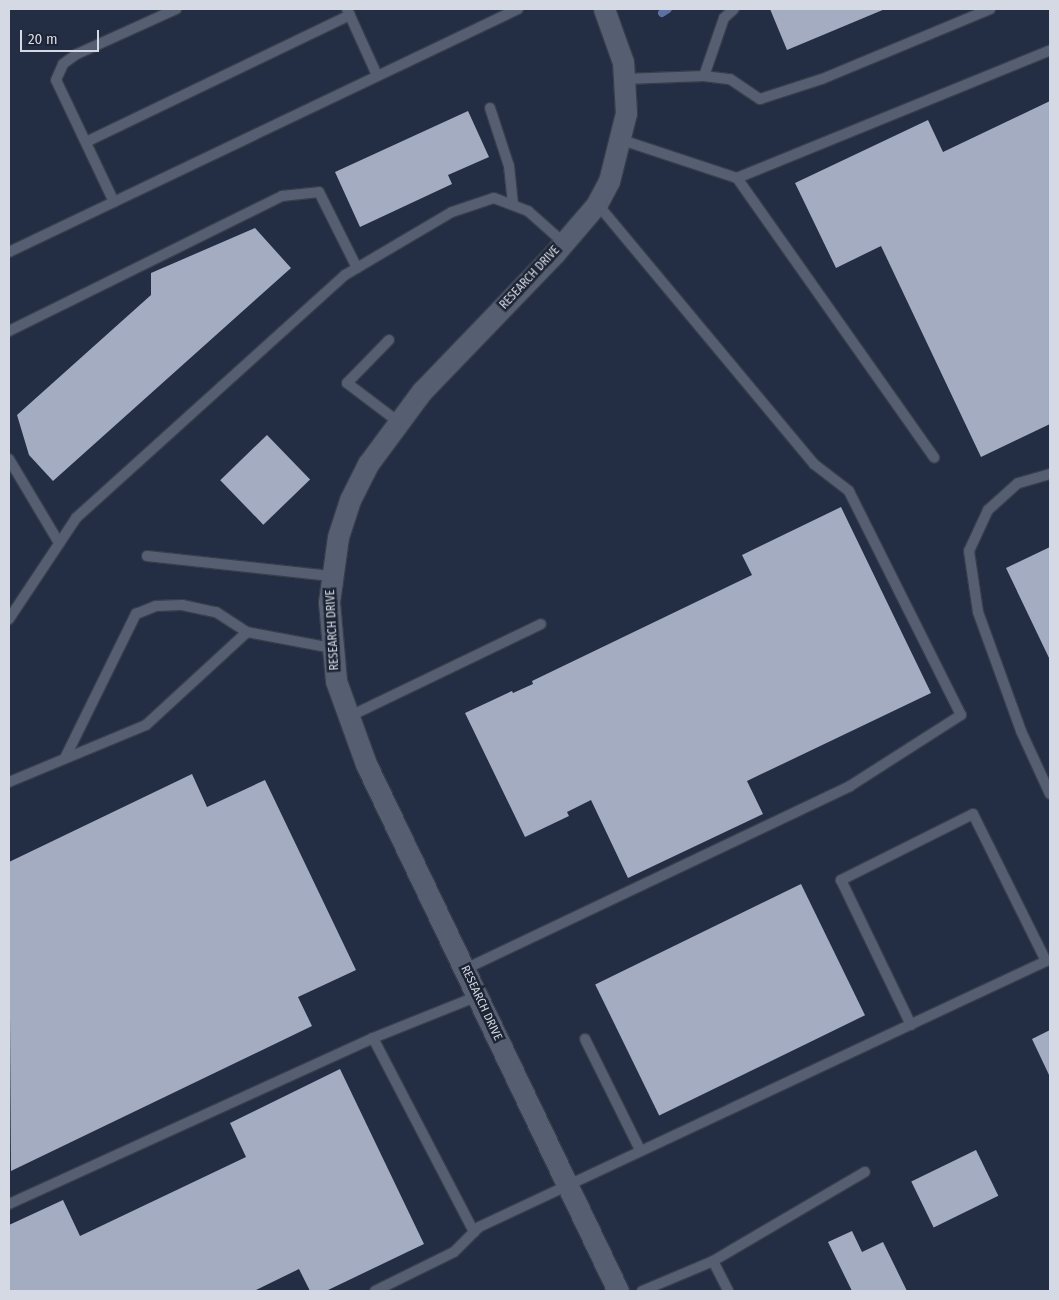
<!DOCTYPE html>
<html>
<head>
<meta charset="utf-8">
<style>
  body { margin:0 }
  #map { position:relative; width:1059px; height:1300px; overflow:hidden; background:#1d2434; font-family:"Fira Sans Condensed",sans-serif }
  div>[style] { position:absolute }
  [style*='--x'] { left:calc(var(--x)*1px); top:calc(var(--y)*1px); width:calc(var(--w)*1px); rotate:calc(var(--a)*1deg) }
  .built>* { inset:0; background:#232d43; transform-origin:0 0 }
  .stream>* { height:8px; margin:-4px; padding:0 4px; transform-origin:4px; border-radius:4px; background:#5d72a1 }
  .building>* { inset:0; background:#a3acc1; transform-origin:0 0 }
  .roads { filter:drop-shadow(1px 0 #383e4b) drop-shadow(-1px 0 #383e4b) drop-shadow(0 1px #383e4b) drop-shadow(0 -1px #383e4b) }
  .service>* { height:10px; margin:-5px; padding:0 5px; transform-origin:5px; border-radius:5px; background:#565f72 }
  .minor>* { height:21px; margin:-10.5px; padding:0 10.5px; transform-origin:10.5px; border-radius:10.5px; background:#565f72 }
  span { translate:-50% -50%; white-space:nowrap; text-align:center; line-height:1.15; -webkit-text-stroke:5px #1d2434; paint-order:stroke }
  .street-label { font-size:12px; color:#d4d9e4 }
  .frame { position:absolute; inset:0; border:10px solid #d4d9e4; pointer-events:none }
  .scale { position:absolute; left:20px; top:30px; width:79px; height:22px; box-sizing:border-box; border:2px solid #d4d9e4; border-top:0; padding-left:6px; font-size:15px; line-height:18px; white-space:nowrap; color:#d4d9e4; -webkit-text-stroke:4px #1d2434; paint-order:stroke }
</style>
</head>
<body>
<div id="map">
  <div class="built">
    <div style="left:9px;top:9px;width:1041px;height:1282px"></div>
  </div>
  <div class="stream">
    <div style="--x:662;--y:13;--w:7;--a:-34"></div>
  </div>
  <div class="building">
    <div style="clip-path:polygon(770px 9px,885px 9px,787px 50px)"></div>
    <div style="clip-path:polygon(1050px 101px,1050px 424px,981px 457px,881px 246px,836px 268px,795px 183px,928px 120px,943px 152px)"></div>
    <div style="clip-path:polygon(468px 111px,489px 157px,448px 175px,452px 184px,360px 227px,335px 172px)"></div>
    <div style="clip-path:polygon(255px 228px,291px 268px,53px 481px,29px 455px,17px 415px,151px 295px,151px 273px)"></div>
    <div style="left:267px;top:435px;width:62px;height:65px;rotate:46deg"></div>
    <div style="clip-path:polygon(841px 507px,931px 693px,747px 781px,763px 814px,628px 878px,591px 800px,567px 812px,569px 816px,525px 837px,465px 713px,512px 691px,513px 693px,533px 684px,532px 681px,752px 575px,742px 555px)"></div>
    <div style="clip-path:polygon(1050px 547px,1050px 660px,1006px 568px)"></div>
    <div style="clip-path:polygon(192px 774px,207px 807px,265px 780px,356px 970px,298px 997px,312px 1026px,11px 1171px,9px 862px)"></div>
    <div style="left:801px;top:884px;width:146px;height:229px;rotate:64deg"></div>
    <div style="clip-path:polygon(1050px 1030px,1050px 1077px,1032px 1039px)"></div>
    <div style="clip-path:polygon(340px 1069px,424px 1244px,326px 1291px,310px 1291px,299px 1269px,254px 1291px,9px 1291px,9px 1225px,63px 1200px,80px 1236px,246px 1157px,230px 1123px)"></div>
    <div style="left:976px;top:1150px;width:51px;height:72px;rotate:64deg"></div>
    <div style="clip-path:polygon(852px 1231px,862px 1252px,883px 1242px,907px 1291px,852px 1291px,828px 1242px)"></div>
  </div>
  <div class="roads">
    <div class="service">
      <div style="--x:347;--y:9;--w:72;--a:65.6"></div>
      <div style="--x:704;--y:76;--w:61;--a:-71"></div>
      <div style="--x:724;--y:18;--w:13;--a:-42"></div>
      <div style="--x:625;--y:79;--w:79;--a:-2.2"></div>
      <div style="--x:704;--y:76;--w:26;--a:7"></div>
      <div style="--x:730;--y:79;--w:36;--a:34"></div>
      <div style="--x:760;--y:99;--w:65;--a:-17.9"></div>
      <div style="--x:822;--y:79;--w:182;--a:-22.6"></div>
      <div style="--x:490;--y:108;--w:61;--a:71.9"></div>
      <div style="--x:509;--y:166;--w:38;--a:84"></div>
      <div style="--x:622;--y:140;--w:121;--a:18.3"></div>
      <div style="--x:737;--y:178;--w:338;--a:-22.2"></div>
      <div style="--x:86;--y:142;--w:293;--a:-25.7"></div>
      <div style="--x:737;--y:178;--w:342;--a:54.8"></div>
      <div style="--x:114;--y:202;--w:135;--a:-115.4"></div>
      <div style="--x:56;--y:80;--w:17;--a:-66"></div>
      <div style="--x:63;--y:64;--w:17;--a:-36"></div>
      <div style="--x:77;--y:54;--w:109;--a:-24.4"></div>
      <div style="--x:9;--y:252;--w:564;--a:-25.52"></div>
      <div style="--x:9;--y:331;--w:305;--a:-26.3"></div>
      <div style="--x:282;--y:196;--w:37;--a:-6"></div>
      <div style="--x:319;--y:192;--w:85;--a:63.4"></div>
      <div style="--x:389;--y:340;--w:60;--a:134.3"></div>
      <div style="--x:347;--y:383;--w:63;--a:37.2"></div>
      <div style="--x:9;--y:459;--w:98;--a:59.2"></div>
      <div style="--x:1050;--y:474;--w:33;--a:164"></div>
      <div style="--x:1018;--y:483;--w:40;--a:138"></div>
      <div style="--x:988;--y:510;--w:45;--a:114.9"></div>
      <div style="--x:969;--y:551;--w:62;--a:81.6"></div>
      <div style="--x:978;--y:612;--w:127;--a:70.1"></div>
      <div style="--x:1021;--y:731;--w:69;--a:65.3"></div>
      <div style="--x:147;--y:556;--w:185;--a:6.2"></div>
      <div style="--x:9;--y:619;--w:121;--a:-56.4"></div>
      <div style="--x:76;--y:518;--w:363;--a:-42.1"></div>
      <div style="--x:345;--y:275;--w:124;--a:-30.5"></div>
      <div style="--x:452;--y:212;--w:44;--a:-18.4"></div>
      <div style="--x:494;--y:198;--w:36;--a:21"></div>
      <div style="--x:528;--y:211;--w:47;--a:41.5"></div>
      <div style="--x:348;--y:717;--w:214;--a:-25.7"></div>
      <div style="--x:65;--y:758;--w:161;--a:-63.8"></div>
      <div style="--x:136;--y:614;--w:22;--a:-22"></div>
      <div style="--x:156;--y:606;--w:26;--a:-2"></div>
      <div style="--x:182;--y:605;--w:35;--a:12"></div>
      <div style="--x:216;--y:612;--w:37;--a:33"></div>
      <div style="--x:9;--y:782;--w:148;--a:-22.6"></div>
      <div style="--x:146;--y:725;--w:137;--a:-42.6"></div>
      <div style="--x:247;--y:632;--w:86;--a:10.7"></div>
      <div style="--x:465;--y:969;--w:426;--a:-25.4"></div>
      <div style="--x:850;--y:786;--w:132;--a:-32.6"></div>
      <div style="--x:961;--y:715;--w:250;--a:-116.6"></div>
      <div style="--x:849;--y:491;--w:44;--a:-142.4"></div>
      <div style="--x:814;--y:464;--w:339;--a:-129.8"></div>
      <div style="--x:373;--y:1038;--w:219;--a:62.5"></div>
      <div style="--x:585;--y:1039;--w:124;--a:63.6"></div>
      <div style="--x:9;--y:1204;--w:400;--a:-24.5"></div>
      <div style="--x:373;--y:1038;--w:113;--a:-21.8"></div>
      <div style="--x:713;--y:1261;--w:34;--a:63"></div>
      <div style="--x:375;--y:1291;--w:88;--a:-26.3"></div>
      <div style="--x:454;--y:1252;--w:35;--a:-45"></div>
      <div style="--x:479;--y:1227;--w:626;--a:-25.13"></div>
      <div style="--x:1046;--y:961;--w:164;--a:-116.4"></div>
      <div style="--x:973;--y:814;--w:148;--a:153.4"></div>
      <div style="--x:841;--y:880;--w:161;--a:64.2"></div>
      <div style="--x:642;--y:1291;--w:77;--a:-22.9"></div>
      <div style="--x:713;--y:1261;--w:176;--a:-30.4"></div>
    </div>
    <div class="minor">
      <div style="--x:604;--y:9;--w:56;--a:70.3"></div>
      <div style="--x:623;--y:62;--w:51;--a:86.6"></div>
      <div style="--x:626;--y:113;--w:70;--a:104"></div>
      <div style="--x:609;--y:181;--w:26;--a:118"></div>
      <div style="--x:597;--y:204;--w:66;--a:130.7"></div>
      <div style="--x:554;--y:254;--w:190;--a:133.9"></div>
      <div style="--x:422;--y:391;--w:91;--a:126.5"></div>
      <div style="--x:368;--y:464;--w:40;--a:116.6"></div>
      <div style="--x:350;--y:500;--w:39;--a:108"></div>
      <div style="--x:338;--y:537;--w:66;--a:97.9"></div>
      <div style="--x:329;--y:602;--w:79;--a:84.9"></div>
      <div style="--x:336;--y:681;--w:88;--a:70.1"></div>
      <div style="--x:366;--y:764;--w:584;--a:64.44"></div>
    </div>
  </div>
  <div class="street-label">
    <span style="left:530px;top:278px;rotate:-47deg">RESEARCH DRIVE</span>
    <span style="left:333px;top:630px;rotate:-93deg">RESEARCH DRIVE</span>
    <span style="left:481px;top:1003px;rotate:65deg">RESEARCH DRIVE</span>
  </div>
  <div class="frame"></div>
  <div class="scale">20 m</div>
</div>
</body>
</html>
